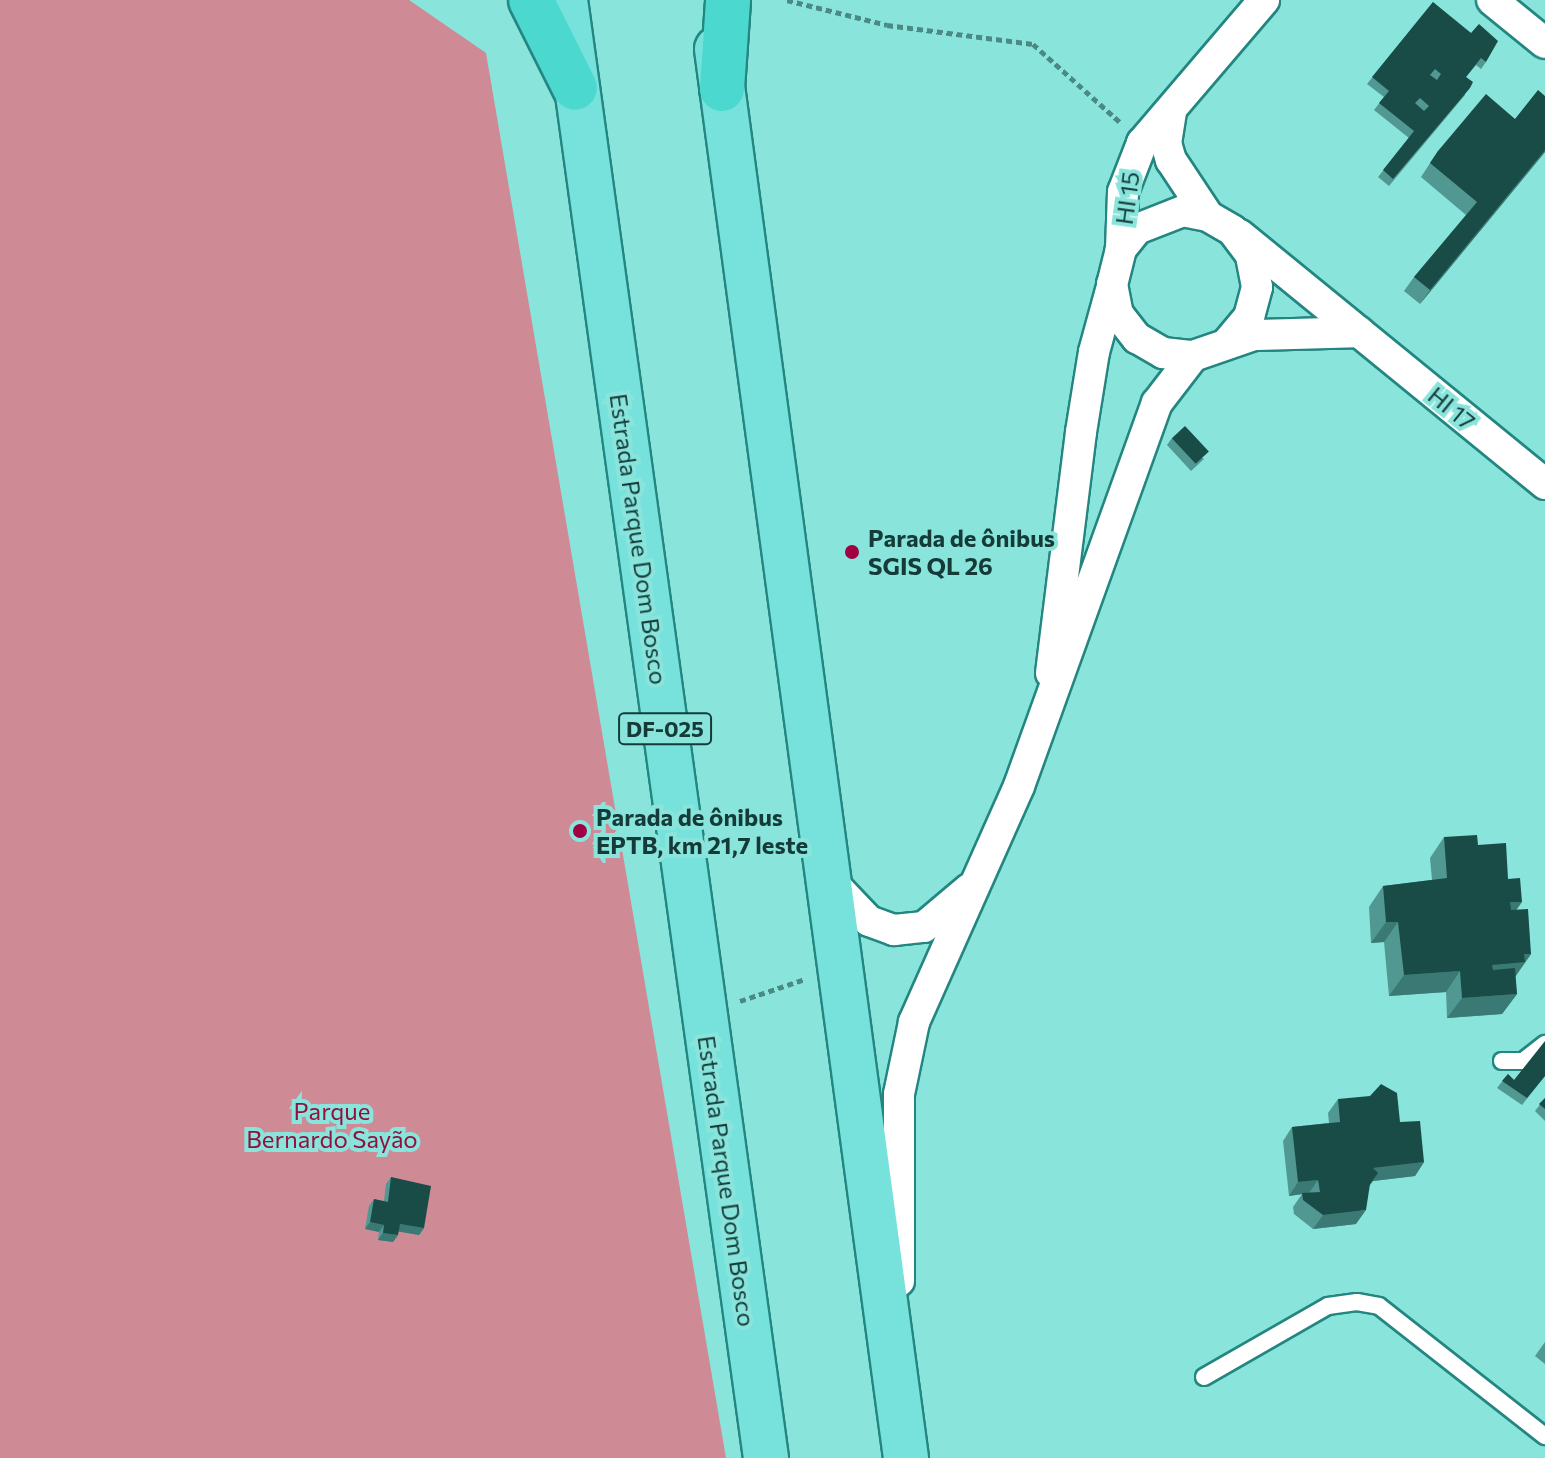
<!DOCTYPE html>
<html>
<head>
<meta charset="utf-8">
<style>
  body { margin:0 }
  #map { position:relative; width:1545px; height:1458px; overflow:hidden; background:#89e4dc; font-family:Commissioner,sans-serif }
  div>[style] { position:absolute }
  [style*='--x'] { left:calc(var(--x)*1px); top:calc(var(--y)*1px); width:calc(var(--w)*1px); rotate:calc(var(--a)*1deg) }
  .green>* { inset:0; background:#ce8a95 }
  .path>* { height:5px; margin-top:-2.5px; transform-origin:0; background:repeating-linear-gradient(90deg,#4a8984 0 6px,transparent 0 10px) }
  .roads { filter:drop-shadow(2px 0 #238680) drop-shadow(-2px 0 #238680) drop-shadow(0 2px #238680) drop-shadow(0 -2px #238680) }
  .service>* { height:16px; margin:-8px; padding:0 8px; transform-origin:8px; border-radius:8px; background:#fff }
  .minor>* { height:30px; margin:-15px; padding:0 15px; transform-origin:15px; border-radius:15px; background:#fff }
  .primary>* { height:44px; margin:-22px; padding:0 22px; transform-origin:22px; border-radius:22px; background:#77e2db }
  .trunk>* { height:44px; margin:-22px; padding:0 22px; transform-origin:22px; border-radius:22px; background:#4ad8cf }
  .wall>* { inset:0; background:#519892 }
  .shaded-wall>* { inset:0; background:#3b7974 }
  .building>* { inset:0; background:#194b47; transform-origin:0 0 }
  .dots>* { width:22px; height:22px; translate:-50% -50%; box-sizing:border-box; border:4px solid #89e4dc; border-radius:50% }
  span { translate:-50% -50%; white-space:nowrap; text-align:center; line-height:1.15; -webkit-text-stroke:8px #89e4dc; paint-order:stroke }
  .shield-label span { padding:2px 6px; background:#89e4dc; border:2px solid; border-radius:6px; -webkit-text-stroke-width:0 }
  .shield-label { font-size:22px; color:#143b38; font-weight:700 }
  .street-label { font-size:24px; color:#143b38 }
  .poi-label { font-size:24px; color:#143b38; font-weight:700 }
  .left { translate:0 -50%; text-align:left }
  .park-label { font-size:24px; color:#93103e }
</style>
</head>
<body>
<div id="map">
  <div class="green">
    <div style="clip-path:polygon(0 0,409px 0,486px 53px,726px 1458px,0 1458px)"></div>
  </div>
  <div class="path">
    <div style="--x:787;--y:0;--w:103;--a:14"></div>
    <div style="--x:887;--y:25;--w:147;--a:7.4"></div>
    <div style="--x:1033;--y:44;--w:118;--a:41.9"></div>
    <div style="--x:740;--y:1001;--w:69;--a:-18.7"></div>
  </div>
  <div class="roads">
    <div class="service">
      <div style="--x:1502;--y:1061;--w:21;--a:0"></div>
      <div style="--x:1523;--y:1061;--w:28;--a:-38"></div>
      <div style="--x:1204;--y:1377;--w:143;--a:-29.8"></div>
      <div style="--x:1328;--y:1306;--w:29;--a:-8"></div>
      <div style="--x:1357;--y:1302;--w:22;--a:10"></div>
      <div style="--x:1379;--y:1306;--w:211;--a:38.1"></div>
    </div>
    <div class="minor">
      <div style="--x:1492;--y:0;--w:68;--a:39.1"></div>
      <div style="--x:1171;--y:112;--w:31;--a:99"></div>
      <div style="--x:1166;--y:143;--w:18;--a:74"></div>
      <div style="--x:1171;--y:160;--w:67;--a:56.5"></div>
      <div style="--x:1240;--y:235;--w:394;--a:39.2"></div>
      <div style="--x:1121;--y:249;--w:57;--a:-88"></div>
      <div style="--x:1123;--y:192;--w:53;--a:-68.8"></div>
      <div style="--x:1142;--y:143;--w:188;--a:-49.5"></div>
      <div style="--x:1228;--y:342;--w:33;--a:-50"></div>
      <div style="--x:1249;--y:317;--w:31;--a:-75"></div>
      <div style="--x:1257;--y:287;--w:33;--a:-101"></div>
      <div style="--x:1251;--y:255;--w:31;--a:-127"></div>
      <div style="--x:1232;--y:230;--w:28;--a:-150"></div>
      <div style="--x:1208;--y:216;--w:25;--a:-169"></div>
      <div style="--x:1183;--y:211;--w:49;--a:158.6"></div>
      <div style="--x:1137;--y:229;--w:26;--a:129"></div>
      <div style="--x:1121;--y:249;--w:36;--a:104"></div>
      <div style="--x:1112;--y:284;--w:31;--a:79"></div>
      <div style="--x:1118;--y:314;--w:31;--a:52"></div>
      <div style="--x:1137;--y:338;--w:30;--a:30"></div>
      <div style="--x:1163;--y:353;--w:30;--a:6"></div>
      <div style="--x:1193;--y:356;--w:65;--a:-19"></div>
      <div style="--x:1254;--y:335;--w:105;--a:-1.6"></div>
      <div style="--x:1051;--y:673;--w:243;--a:-82.9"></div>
      <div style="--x:1081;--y:432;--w:81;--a:-80.8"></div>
      <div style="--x:1094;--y:352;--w:68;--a:-74.7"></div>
      <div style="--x:828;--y:878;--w:59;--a:46.4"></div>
      <div style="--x:869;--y:921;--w:27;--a:20"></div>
      <div style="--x:894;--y:930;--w:30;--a:-6"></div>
      <div style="--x:924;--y:927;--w:59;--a:-40.2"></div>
      <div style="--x:899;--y:1281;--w:187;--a:-90"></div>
      <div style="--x:899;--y:1094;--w:74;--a:-78.2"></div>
      <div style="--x:914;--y:1022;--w:258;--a:-66"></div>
      <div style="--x:1019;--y:786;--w:407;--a:-70.2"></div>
      <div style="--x:1157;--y:403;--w:59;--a:-52.5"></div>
    </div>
    <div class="primary">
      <div style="--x:565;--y:0;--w:1472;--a:82.15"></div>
      <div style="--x:717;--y:49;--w:1422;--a:82.36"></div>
    </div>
    <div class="trunk">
      <div style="--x:531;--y:0;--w:98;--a:63.4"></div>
      <div style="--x:722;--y:89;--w:89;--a:-86.1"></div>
    </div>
  </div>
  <div class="wall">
    <div style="clip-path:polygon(1433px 2px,1486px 62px,1481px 69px,1476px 65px,1466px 77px,1465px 95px,1389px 186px,1378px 177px,1409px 138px,1374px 110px,1384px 97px,1367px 84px)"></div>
    <div style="clip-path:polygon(1545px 96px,1545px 152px,1420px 304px,1404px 291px,1414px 277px,1466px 215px,1421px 177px,1438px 151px,1515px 119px)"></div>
    <div style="clip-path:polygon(1172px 438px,1204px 459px,1191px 471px,1167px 445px)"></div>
    <div style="clip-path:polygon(1444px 837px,1478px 845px,1508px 879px,1516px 910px,1531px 954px,1515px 976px,1517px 994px,1502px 1014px,1447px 1018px,1446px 992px,1389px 996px,1384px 942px,1371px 943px,1369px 907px,1383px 886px,1432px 880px,1430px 858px)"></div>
    <div style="clip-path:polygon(1508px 1074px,1514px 1080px,1545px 1076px,1522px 1105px,1497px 1088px)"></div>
    <div style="clip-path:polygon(1545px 1098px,1545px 1121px,1535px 1111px)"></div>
    <div style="clip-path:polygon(1338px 1099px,1400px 1122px,1424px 1162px,1415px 1176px,1373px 1181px,1369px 1186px,1356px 1224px,1313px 1229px,1294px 1214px,1293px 1207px,1302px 1194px,1289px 1196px,1283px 1141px,1292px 1127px,1329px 1123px,1328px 1113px)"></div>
    <div style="clip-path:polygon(391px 1177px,424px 1228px,419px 1235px,398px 1231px,398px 1235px,393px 1242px,378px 1240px,379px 1232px,365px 1229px,369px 1206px,374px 1199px,384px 1201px,386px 1184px)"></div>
    <div style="clip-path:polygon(1545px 1342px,1545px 1364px,1535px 1356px)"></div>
  </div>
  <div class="shaded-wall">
    <div style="clip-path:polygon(1545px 150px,1545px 152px,1420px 304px,1430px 290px)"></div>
    <div style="clip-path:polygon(1510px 902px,1522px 902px,1508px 922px)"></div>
    <div style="clip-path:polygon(1386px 922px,1398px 922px,1384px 942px,1371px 943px)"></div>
    <div style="clip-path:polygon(1524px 954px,1531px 954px,1511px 983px,1478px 985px,1492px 965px)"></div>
    <div style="clip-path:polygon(1460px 971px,1446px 992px,1389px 996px,1404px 975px)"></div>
    <div style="clip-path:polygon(1517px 994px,1502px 1014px,1447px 1018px,1462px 998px)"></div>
    <div style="clip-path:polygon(1424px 1162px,1415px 1176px,1373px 1181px,1360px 1198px,1373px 1168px)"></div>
    <div style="clip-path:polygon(1318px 1180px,1309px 1193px,1289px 1196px,1298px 1182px)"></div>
    <div style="clip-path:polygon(1366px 1210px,1356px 1224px,1313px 1229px,1323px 1215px)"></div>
    <div style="clip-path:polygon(370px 1222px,384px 1225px,379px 1232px,365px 1229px)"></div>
    <div style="clip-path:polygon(400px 1224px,424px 1228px,419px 1235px,395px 1231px)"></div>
    <div style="clip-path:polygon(383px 1233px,398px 1235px,393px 1242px,378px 1240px)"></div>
  </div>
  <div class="building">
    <div style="clip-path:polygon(evenodd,1433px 2px,1471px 33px,1479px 24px,1498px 41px,1486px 62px,1481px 58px,1466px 77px,1473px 82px,1470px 88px,1393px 179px,1383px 170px,1414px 131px,1379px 103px,1389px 91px,1372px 77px,1433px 2px,1435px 69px,1441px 74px,1437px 80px,1430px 75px,1435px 69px,1433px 2px,1420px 98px,1429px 106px,1424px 111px,1415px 103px,1420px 98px)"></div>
    <div style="clip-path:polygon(1538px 90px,1545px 96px,1545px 150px,1430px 290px,1414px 277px,1477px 202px,1430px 163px,1438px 151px,1486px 94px,1515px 119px)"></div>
    <div style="left:1185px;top:426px;width:35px;height:18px;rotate:47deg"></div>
    <div style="clip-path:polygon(1477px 835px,1478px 845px,1506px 843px,1508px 879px,1520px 878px,1522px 902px,1510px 902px,1511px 910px,1528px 909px,1531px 954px,1524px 954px,1525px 962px,1492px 965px,1493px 970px,1515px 968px,1517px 994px,1462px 998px,1460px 971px,1404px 975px,1398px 922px,1386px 922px,1383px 886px,1447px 878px,1444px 837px)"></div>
    <div style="clip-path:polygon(1545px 1041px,1545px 1076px,1527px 1098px,1502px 1081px,1508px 1074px,1514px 1080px)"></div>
    <div style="clip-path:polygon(1381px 1084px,1397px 1093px,1400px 1122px,1420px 1121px,1424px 1162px,1373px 1168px,1378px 1173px,1370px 1184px,1366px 1210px,1323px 1215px,1303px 1200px,1302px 1193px,1320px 1192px,1318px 1180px,1298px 1182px,1292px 1127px,1340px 1122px,1338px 1099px,1370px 1096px)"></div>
    <div style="clip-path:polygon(1545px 1098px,1545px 1109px,1539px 1104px)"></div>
    <div style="clip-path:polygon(391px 1177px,431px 1186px,424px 1228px,400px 1224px,398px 1235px,383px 1233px,384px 1225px,370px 1222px,374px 1199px,388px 1202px)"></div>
  </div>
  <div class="dots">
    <div style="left:852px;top:552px;background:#9f0141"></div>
    <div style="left:580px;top:831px;background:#9f0141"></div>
  </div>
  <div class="shield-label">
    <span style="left:665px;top:729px">DF-025</span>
  </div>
  <div class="street-label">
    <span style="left:1127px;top:198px;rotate:-82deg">HI 15</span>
    <span style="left:1452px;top:408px;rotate:39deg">HI 17</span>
    <span style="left:639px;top:539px;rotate:82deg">Estrada Parque Dom Bosco</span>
    <span style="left:727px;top:1181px;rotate:82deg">Estrada Parque Dom Bosco</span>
  </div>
  <div class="poi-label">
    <span class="left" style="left:868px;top:552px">Parada de ônibus<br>SGIS QL 26</span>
    <span class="left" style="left:596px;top:831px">Parada de ônibus<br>EPTB, km 21,7 leste</span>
  </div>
  <div class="park-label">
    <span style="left:332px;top:1125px">Parque<br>Bernardo Sayão</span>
  </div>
</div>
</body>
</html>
